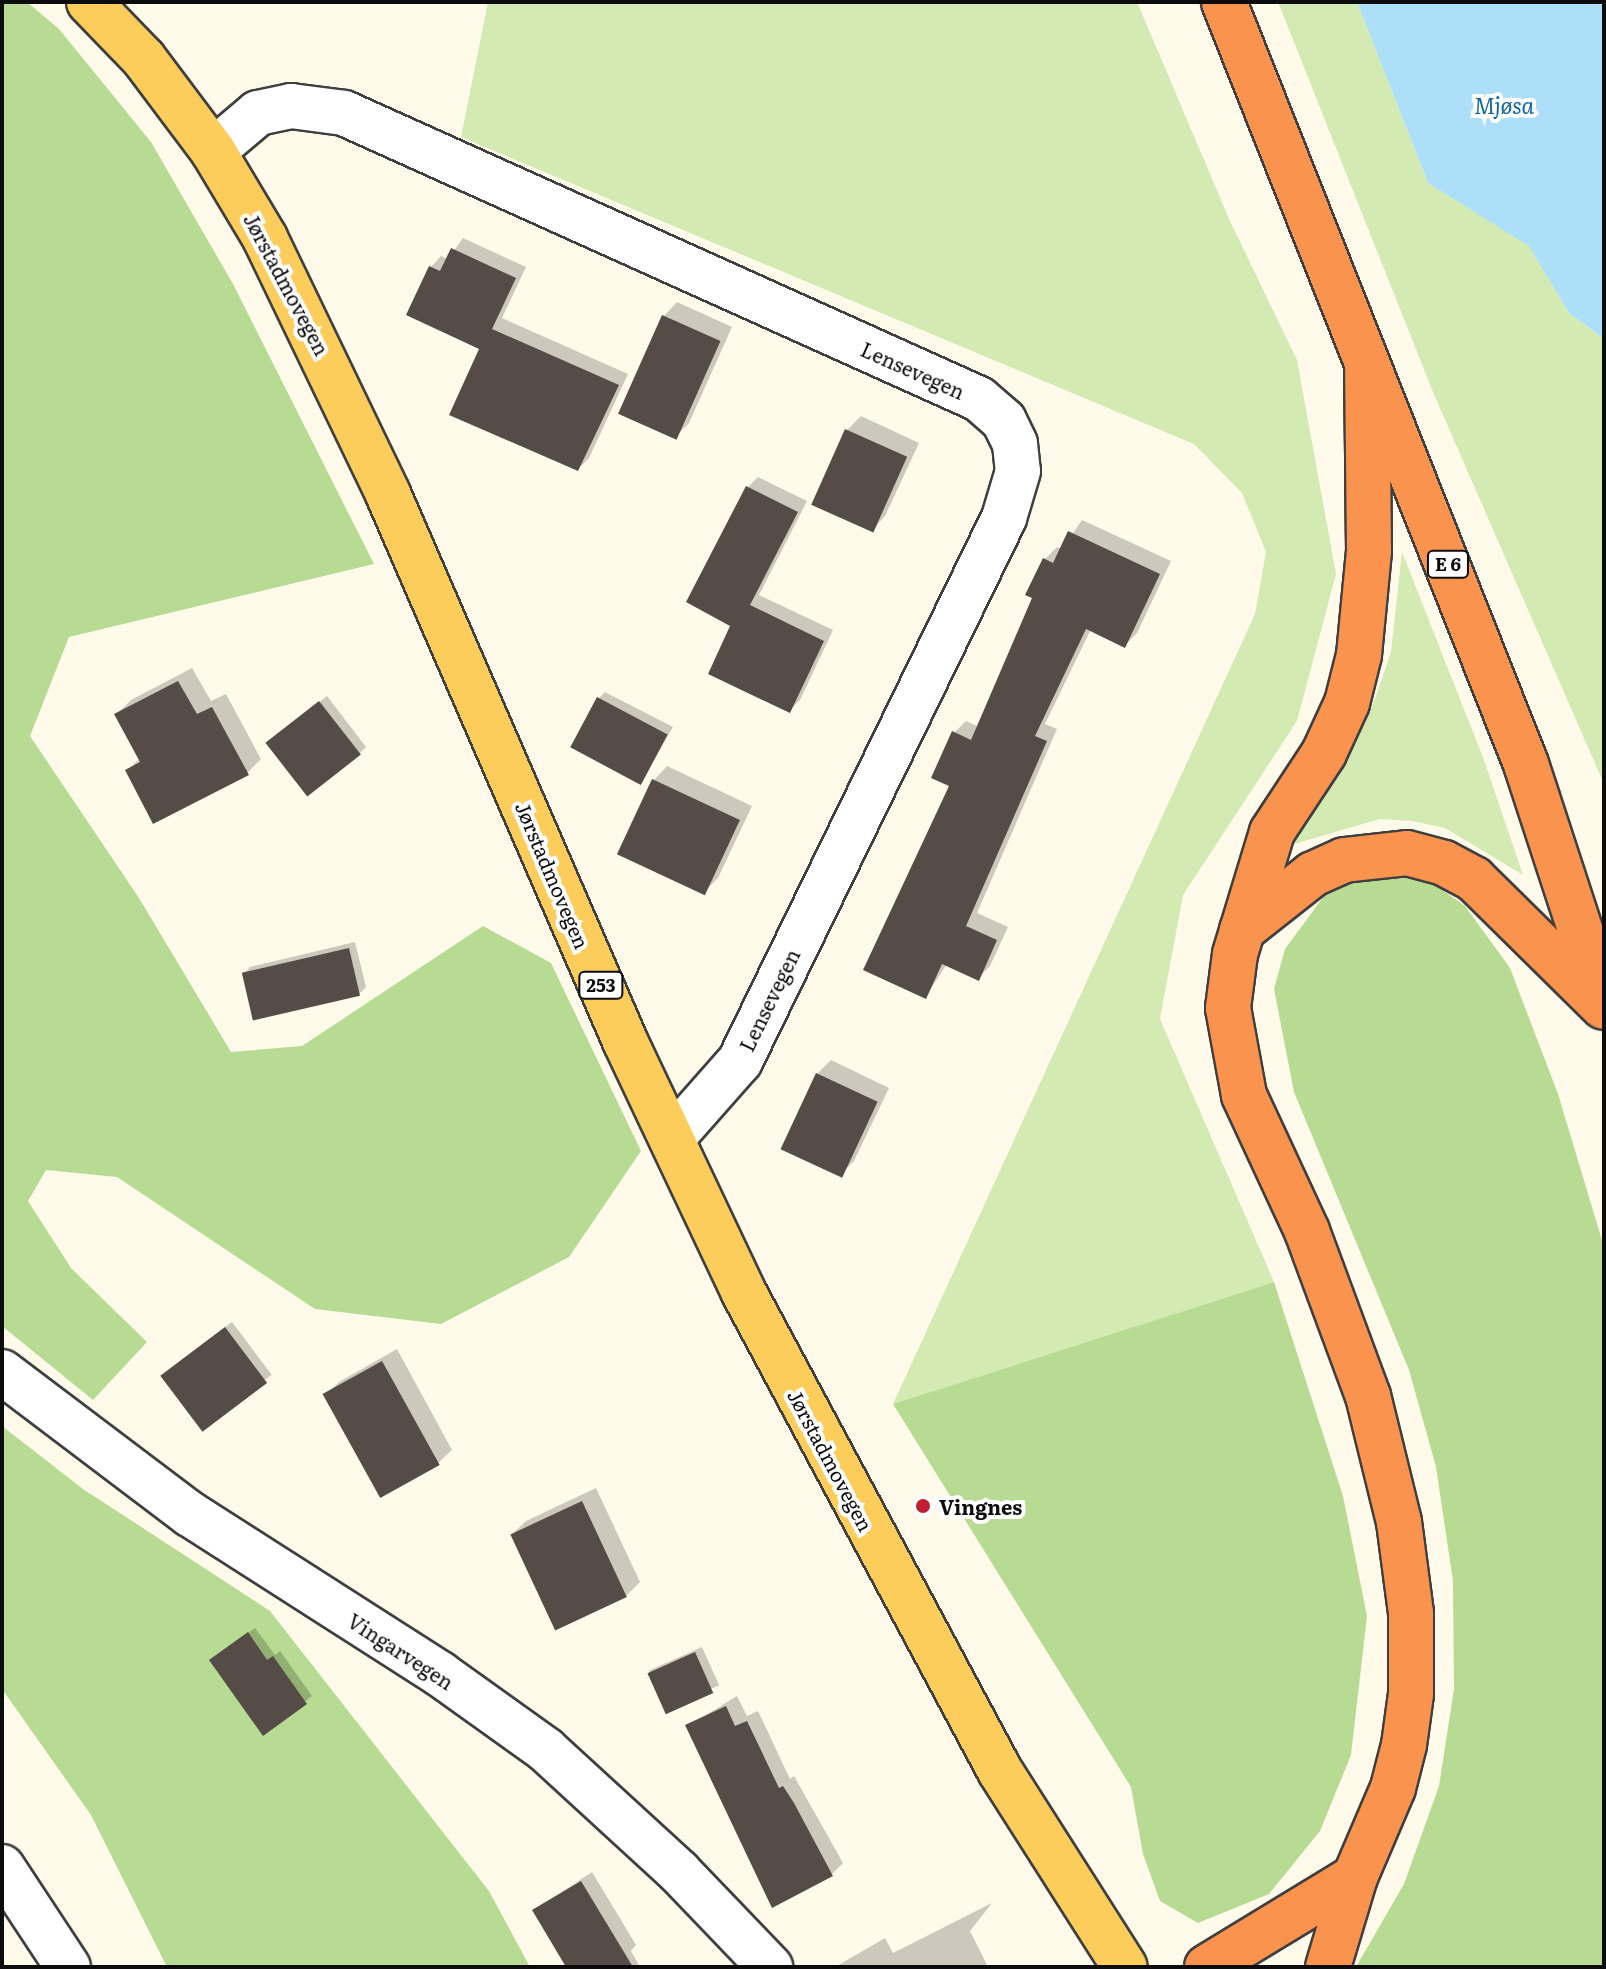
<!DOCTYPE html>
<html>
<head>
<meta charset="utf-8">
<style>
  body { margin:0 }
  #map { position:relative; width:1606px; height:1969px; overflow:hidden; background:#fffaea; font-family:Literata,serif }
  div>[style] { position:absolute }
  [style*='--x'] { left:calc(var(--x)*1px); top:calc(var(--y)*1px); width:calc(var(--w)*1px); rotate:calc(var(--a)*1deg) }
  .green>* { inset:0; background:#d3eab3 }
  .forest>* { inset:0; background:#b7db92 }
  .water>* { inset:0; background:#ade0f8 }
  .shadow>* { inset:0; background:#0003; transform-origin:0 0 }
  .building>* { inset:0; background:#554c48; transform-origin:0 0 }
  .roads { filter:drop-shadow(2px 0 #3f3f3f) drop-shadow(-2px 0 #3f3f3f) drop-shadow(0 2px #3f3f3f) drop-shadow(0 -2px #3f3f3f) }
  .minor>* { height:44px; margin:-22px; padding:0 22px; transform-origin:22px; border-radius:22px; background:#fff }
  .major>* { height:44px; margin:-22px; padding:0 22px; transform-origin:22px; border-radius:22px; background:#fdcd5c }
  .highway>* { height:44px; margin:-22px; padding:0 22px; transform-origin:22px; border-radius:22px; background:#f9934e }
  .dots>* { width:22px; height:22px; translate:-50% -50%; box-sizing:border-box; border:4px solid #fff; border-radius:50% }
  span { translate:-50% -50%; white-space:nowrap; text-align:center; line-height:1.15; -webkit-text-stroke:8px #fff; paint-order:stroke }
  .shield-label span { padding:2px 6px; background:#fff; border:2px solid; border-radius:6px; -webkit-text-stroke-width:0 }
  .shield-label { font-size:18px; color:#0c0c0c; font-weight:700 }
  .street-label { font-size:20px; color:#0c0c0c }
  .poi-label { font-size:20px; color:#0c0c0c; font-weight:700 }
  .left { translate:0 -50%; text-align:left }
  .water-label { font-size:22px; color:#126aa1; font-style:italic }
  .frame { position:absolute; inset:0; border:4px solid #0c0c0c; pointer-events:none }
</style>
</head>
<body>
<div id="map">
  <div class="green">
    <div style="clip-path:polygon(488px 2px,1137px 2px,1230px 221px,1297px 360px,1336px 574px,1297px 721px,1183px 895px,1160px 1019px,1274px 1282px,893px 1404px,1255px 614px,1266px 552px,1242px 493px,1194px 444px,461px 137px)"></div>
    <div style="clip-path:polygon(1278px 2px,1357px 2px,1428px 183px,1530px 246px,1569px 313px,1604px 339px,1604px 784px,1433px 392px)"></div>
    <div style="clip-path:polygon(1402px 552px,1484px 760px,1523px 875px,1445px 828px,1412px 821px,1380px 819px,1294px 844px,1340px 772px,1371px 710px,1391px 652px)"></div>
  </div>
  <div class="forest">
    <div style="clip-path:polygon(2px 2px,27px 2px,59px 29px,151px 142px,233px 284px,374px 564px,69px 637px,30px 736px,139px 898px,231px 1052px,302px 1046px,483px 926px,551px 963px,641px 1151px,569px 1257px,441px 1324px,315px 1309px,117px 1177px,46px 1170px,28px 1201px,71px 1268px,147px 1342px,93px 1400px,2px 1326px)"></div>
    <div style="clip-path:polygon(1398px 872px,1429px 881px,1465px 906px,1510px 968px,1558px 1094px,1604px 1247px,1604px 1967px,1356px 1967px,1404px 1884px,1439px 1786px,1454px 1689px,1453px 1581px,1436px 1467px,1409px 1370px,1294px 1092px,1274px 989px,1285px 949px,1330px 888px,1364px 874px)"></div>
    <div style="clip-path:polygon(1274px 1282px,1343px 1496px,1367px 1616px,1351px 1755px,1320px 1831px,1269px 1894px,1198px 1923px,1160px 1901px,1143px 1854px,1131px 1787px,893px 1404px)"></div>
    <div style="clip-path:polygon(2px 1426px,83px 1489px,270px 1611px,489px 1891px,530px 1967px,167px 1967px,91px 1815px,2px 1689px)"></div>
  </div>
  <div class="water">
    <div style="clip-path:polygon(1357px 2px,1604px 2px,1604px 339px,1569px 313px,1529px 246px,1428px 183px)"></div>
  </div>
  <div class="shadow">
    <div style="clip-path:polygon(463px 238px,526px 267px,502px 318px,628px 374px,589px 458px,578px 469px,482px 348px,409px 314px,431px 267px,441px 256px,448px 259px)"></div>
    <div style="clip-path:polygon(677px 302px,732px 327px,689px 423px,675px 437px,664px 316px)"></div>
    <div style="clip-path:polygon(861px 416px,919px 443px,885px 516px,872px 530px,813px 503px,847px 430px)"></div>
    <div style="clip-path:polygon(758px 477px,807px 501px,759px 595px,833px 630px,800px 700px,790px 710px,733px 625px,748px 487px)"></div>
    <div style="clip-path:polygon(1082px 520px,1171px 561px,1137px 633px,1125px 645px,1091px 629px,1045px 724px,1057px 729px,977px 913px,1008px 927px,990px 966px,978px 978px,947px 964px,926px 996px,954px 733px,966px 721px,979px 727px,1035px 597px,1045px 559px,1057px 547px,1062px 549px)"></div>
    <div style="clip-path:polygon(192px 668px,211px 701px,226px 694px,261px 759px,247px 773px,127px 771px,140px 758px,117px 714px,131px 700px)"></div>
    <div style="clip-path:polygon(605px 692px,673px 727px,642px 781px,599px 698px)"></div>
    <div style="clip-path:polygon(327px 696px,366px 747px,360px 753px,275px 737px)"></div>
    <div style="clip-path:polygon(667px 766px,752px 806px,718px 878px,704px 892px,654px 780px)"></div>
    <div style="clip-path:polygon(355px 942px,366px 987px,359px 994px,244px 974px,250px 967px)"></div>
    <div style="clip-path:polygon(831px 1060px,889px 1088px,854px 1161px,840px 1175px,817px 1074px)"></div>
    <div style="left:232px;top:1322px;width:66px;height:79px;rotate:53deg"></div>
    <div style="clip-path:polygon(397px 1349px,452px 1450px,438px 1463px,326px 1395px,339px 1382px)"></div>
    <div style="clip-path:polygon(596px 1488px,640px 1582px,626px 1596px,512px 1534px,526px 1521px)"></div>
    <div style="clip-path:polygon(255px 1628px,275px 1655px,280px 1651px,312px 1696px,264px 1733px,218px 1654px)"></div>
    <div style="left:702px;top:1647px;width:42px;height:58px;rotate:66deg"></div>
    <div style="clip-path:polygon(737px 1696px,747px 1716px,758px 1711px,790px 1779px,794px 1776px,843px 1863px,832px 1874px,688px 1726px)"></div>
    <div style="clip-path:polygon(592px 1872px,636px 1945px,631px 1951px,640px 1967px,569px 1967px,535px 1910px)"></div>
    <div style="clip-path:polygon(992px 1903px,970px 1931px,988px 1967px,835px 1967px,885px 1938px,893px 1953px)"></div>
  </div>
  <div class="building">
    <div style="clip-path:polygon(451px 248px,516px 278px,492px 329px,619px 385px,578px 471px,449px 415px,479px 349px,406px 315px,429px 266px,440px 271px)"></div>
    <div style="left:662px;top:315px;width:64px;height:108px;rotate:24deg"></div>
    <div style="left:845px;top:429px;width:68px;height:83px;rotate:24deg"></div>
    <div style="clip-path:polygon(746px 486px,798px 512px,750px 605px,824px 641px,790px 713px,708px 674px,730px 626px,686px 602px)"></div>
    <div style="clip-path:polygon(1068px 531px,1160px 574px,1125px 648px,1086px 629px,1035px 736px,1047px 741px,966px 926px,997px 940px,979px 981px,942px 964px,926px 999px,863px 970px,949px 786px,931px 778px,952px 731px,971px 740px,1032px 598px,1025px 595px,1043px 558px,1053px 563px)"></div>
    <div style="clip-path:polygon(178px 681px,197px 714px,212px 707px,249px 775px,153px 824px,125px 770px,140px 762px,114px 714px)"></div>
    <div style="left:597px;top:697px;width:80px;height:57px;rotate:28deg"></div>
    <div style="left:319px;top:701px;width:68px;height:68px;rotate:52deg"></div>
    <div style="left:652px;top:779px;width:97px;height:83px;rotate:25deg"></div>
    <div style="left:349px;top:948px;width:49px;height:110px;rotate:77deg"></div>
    <div style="left:816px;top:1073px;width:68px;height:84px;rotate:25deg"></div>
    <div style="left:225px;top:1327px;width:70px;height:81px;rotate:53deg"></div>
    <div style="left:382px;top:1361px;width:119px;height:68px;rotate:61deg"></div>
    <div style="left:582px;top:1501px;width:106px;height:79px;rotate:65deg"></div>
    <div style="clip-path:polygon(248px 1632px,267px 1660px,273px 1656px,307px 1704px,263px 1736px,209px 1660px)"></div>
    <div style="left:695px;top:1652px;width:45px;height:52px;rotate:66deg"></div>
    <div style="clip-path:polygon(726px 1706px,735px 1726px,747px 1721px,779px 1788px,783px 1786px,794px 1803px,833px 1876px,772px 1908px,685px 1725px)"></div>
    <div style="clip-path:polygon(581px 1881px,633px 1967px,566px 1967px,532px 1910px)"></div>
  </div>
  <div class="roads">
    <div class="minor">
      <div style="--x:213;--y:151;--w:59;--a:-40.2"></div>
      <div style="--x:258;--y:113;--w:34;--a:-12"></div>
      <div style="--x:291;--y:106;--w:53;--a:7.5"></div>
      <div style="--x:344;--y:113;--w:696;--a:24.25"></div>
      <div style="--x:979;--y:399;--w:33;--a:41"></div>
      <div style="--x:1004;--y:421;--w:25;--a:64"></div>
      <div style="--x:1015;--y:444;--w:27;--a:84"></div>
      <div style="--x:1018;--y:471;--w:49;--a:106.6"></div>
      <div style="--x:1004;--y:518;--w:604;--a:115.93"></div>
      <div style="--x:740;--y:1061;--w:103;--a:131.4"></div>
      <div style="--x:2;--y:1372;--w:236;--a:37.1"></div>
      <div style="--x:190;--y:1514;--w:297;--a:32.6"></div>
      <div style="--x:440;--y:1674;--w:130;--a:35.6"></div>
      <div style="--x:546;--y:1750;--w:180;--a:42.5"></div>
      <div style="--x:679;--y:1872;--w:132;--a:46.2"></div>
      <div style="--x:2;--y:1867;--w:120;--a:56.6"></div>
    </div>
    <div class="major">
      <div style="--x:89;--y:2;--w:79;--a:46"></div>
      <div style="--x:144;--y:59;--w:115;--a:53.1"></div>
      <div style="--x:213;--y:151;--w:101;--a:59.1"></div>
      <div style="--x:265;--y:238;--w:284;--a:64.3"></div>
      <div style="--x:388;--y:494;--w:596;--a:66.57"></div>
      <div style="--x:625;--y:1041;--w:276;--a:64.7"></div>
      <div style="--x:743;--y:1291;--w:544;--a:61.83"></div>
      <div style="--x:1000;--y:1771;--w:232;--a:57.5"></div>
    </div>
    <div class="highway">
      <div style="--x:1224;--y:2;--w:820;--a:68.38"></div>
      <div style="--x:1526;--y:764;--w:251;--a:71.9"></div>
      <div style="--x:1242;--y:930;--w:90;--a:-38.3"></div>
      <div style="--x:1313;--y:874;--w:34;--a:-24"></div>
      <div style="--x:1344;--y:860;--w:63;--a:-6.3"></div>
      <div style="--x:1407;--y:853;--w:38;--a:15"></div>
      <div style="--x:1444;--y:863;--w:34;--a:28"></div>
      <div style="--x:1474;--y:879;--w:182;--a:44.6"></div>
      <div style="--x:1207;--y:1967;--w:173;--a:-31.3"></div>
      <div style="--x:1328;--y:1967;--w:94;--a:-73.3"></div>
      <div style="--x:1355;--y:1877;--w:97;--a:-66.9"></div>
      <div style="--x:1393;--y:1788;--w:44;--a:-75.7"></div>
      <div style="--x:1404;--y:1745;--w:51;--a:-82.2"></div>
      <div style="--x:1411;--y:1694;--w:81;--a:-90"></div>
      <div style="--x:1411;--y:1613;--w:92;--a:-97.5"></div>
      <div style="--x:1399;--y:1522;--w:130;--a:-103.8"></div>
      <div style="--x:1368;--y:1396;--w:176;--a:-110.3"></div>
      <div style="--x:1307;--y:1231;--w:150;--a:-114.9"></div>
      <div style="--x:1244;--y:1095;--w:88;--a:-100.4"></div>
      <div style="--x:1228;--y:1008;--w:54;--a:-82.6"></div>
      <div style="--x:1235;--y:954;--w:127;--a:-73.1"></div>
      <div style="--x:1272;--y:832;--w:95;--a:-56.6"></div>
      <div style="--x:1324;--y:753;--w:55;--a:-65.3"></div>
      <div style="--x:1347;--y:703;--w:49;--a:-76"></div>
      <div style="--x:1359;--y:655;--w:104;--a:-84.5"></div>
      <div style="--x:1369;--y:551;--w:185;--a:-90.6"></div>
    </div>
  </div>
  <div class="dots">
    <div style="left:923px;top:1506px;background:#c02030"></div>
  </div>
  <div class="shield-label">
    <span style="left:1448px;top:564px">E 6</span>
    <span style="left:601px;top:985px">253</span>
  </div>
  <div class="street-label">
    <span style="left:287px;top:284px;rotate:62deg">Jørstadmovegen</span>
    <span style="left:913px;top:370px;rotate:24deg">Lensevegen</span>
    <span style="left:553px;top:875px;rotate:67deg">Jørstadmovegen</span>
    <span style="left:769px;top:1000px;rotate:-64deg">Lensevegen</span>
    <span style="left:831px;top:1460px;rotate:62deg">Jørstadmovegen</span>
    <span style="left:401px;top:1651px;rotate:33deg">Vingarvegen</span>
  </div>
  <div class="poi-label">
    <span class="left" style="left:939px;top:1506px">Vingnes</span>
  </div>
  <div class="water-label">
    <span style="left:1504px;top:105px">Mjøsa</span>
  </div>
  <div class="frame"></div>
</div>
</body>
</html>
